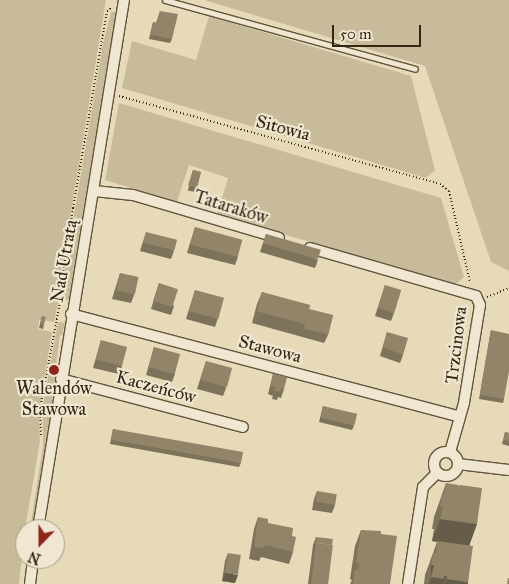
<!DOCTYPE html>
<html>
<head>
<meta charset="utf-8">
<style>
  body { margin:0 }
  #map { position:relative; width:509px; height:584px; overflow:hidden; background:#e6dab8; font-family:"IM FELL Great Primer",serif }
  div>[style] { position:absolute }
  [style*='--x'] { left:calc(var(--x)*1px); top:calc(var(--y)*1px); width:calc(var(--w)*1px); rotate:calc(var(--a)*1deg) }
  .green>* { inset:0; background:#c8bb9c }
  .path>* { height:2px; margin-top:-1px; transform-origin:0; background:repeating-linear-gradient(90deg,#352614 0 1px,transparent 0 3.5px) }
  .roads { filter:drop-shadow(1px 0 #61533d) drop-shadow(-1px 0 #61533d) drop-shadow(0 1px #61533d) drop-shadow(0 -1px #61533d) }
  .service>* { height:5px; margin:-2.5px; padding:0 2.5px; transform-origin:2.5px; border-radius:2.5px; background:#efe7d1 }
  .minor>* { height:10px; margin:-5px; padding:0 5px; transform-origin:5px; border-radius:5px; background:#efe7d1 }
  .minor>.ring { margin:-5px; padding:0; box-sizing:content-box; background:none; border:10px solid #efe7d1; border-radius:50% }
  .wall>* { inset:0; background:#7d725a; transform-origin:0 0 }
  .shaded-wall>* { inset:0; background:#665c4a; transform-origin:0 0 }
  .building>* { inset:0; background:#918469; transform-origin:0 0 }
  .dots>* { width:14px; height:14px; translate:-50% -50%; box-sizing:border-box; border:2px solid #efe7d1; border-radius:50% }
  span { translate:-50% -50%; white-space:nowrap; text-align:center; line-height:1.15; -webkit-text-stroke:4.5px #efe7d1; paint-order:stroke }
  .street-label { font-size:18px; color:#352614 }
  .poi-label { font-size:18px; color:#352614 }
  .north { position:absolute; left:15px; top:519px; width:50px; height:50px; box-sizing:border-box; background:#efe7d1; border:1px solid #a59a85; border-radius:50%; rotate:202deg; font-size:14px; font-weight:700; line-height:20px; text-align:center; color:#352614 }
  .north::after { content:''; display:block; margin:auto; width:18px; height:22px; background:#8f2418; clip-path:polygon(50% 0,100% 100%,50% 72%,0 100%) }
  .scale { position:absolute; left:332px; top:25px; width:89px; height:22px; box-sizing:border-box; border:2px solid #352614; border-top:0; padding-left:6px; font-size:15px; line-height:18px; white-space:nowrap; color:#352614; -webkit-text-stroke:4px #efe7d1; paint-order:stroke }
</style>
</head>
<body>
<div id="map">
  <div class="green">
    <div style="clip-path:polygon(0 0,106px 0,59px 285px,58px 303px,54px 322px,39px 320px,38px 329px,52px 332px,39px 411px,40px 441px,25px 529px,19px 584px,0 584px)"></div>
    <div style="clip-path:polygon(204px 0,509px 0,509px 271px,491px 262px,425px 66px)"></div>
    <div style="clip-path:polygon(111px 12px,116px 12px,69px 300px,62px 299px,63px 280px,103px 44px)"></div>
    <div style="clip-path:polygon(209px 16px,411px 76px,435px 170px,426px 178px,122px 88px,132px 41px,196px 60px)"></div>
    <div style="clip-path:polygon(119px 103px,441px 198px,464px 277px,456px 284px,217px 215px,228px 178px,189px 165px,177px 202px,105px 180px)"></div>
    <div style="clip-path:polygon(58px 322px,65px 323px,62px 335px,60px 335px,56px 365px,54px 365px,52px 373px,56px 374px,34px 529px,30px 529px,43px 446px,43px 404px)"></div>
  </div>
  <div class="path">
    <div style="--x:119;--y:96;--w:333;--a:15.3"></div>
    <div style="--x:440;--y:184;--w:11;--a:38"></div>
    <div style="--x:449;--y:191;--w:93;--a:77"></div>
    <div style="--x:487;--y:297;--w:24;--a:-22"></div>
    <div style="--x:41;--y:435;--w:26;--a:-92"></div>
    <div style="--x:40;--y:409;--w:109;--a:-79.4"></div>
    <div style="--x:60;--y:302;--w:17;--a:-87"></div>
    <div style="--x:61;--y:285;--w:78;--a:-81.1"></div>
    <div style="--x:73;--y:208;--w:200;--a:-80.2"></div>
    <div style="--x:107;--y:11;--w:5;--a:-37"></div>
  </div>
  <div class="roads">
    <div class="service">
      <div style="--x:165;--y:0;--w:259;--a:15.4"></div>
    </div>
    <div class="minor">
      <div style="--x:94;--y:191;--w:39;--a:6"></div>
      <div style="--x:133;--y:195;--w:152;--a:16.4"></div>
      <div style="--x:310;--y:248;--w:173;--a:16.1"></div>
      <div style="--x:476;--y:296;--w:10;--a:66"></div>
      <div style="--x:480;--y:305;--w:99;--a:99.3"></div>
      <div style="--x:464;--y:403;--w:51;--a:105.9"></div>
      <div style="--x:71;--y:314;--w:402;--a:14.8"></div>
      <div style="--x:61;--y:379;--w:188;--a:14.8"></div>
      <div class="ring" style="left:434px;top:452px;width:14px;height:14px"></div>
      <div style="--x:458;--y:464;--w:51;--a:6.7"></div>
      <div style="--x:38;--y:529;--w:536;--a:-80.77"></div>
      <div style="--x:30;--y:584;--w:25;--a:-83"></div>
      <div style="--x:408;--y:584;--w:98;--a:-81.2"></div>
      <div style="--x:423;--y:487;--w:20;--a:-45"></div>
    </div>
  </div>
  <div class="wall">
    <div style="clip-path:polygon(160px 11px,172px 39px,170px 43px,149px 39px,153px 22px,156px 23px)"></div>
    <div style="left:193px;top:170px;width:8px;height:21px;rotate:14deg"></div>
    <div style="clip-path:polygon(195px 227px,238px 257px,235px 265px,187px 253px)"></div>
    <div style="clip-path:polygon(146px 232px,174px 251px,171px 259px,140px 251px)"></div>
    <div style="clip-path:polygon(266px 234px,318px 260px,315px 268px,260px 252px)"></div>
    <div style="clip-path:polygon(120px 273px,134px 295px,131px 303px,112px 299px)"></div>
    <div style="clip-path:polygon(159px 283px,174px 306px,171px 315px,151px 309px)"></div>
    <div style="clip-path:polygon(385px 285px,394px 313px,391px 321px,375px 316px)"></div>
    <div style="clip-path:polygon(195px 290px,218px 318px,215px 327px,186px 319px)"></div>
    <div style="clip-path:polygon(262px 292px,309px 309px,328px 335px,324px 343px,252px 323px,257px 304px)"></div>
    <div style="clip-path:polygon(42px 316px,44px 325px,43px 329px,39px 328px)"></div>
    <div style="clip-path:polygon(491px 330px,504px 399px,503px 403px,479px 399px,490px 335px)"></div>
    <div style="clip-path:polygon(387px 332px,403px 355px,400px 363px,380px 356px)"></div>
    <div style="clip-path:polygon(101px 340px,122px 366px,119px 374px,93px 368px)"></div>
    <div style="clip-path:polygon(154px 347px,175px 374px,172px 382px,146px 375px)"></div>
    <div style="clip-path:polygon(206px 361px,226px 388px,223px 396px,197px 389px)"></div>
    <div style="clip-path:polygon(273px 374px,284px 389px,281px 398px,278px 397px,277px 400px,272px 399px,273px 396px,268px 394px)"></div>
    <div style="clip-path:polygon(323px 406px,354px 426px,352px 430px,319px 422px)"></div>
    <div style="clip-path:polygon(113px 429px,241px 463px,239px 467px,110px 444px)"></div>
    <div style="clip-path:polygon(505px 432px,509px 433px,509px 446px,502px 444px)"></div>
    <div style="clip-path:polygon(446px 483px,459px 487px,460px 485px,477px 524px,469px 546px,468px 584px,424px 584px,425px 575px,437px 542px,432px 541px,434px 529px,432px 529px,434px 517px)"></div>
    <div style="clip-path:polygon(317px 491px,335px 505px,332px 513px,312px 510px,314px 499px)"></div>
    <div style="clip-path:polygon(258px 517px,268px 523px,292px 536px,293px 552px,289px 564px,261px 557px,259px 561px,249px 559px,254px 529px)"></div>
    <div style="clip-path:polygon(361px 530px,381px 534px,390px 584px,350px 584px,352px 580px,350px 579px,355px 546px)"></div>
    <div style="clip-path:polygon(316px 537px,328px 584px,308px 584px,313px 545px)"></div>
    <div style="clip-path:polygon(228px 553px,235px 583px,222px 581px,225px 561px)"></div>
  </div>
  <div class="shaded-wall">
    <div style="clip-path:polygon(440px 519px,477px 524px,469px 546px,432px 541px)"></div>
    <div style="left:431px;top:565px;width:3px;height:20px"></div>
    <div style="clip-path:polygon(225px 573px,238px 575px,235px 583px,222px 581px)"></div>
    <div style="clip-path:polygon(444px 576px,447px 576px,444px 584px,429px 584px,431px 577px)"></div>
    <div style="clip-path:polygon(447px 579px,468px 582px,468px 584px,445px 584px)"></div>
  </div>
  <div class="building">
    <div style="clip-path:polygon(160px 11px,178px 14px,172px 39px,151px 35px,153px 22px,157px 23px)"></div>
    <div style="clip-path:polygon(193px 170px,201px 172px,197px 188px,188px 185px)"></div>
    <div style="left:195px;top:227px;width:49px;height:18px;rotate:15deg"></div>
    <div style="left:146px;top:232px;width:32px;height:11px;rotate:14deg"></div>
    <div style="left:266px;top:234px;width:57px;height:10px;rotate:16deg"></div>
    <div style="left:120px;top:273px;width:19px;height:18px;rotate:12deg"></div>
    <div style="left:159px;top:283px;width:20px;height:19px;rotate:18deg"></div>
    <div style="left:385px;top:285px;width:17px;height:24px;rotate:17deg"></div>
    <div style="left:195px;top:290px;width:30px;height:22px;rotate:15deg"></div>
    <div style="left:262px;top:292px;width:50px;height:20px;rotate:15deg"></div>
    <div style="left:309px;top:309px;width:25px;height:20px;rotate:14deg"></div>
    <div style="left:42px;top:316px;width:4px;height:8px;rotate:14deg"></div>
    <div style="clip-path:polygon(491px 330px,509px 334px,509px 371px,504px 399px,480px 395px)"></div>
    <div style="clip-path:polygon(387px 332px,408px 338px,403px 355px,383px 347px)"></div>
    <div style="left:101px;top:340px;width:27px;height:20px;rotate:15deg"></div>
    <div style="left:154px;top:347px;width:27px;height:21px;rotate:15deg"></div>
    <div style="left:206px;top:361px;width:27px;height:20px;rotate:15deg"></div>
    <div style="clip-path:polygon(273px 374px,287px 377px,284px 389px,281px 388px,280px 392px,275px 391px,276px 387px,271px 386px)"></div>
    <div style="left:323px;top:406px;width:35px;height:12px;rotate:13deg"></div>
    <div style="left:113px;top:429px;width:132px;height:11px;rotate:10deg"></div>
    <div style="clip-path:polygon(505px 432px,509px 433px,509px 441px,504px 440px)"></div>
    <div style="clip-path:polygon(446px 483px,458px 485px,460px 487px,460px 485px,482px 488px,477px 524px,440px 519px,443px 507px,440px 507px,442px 494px,444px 495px)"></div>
    <div style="left:317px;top:491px;width:20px;height:11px;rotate:9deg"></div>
    <div style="clip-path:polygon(258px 517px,268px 519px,268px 523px,293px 528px,292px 536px,296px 537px,293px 552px,265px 545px,264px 548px,254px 547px)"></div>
    <div style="clip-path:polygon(361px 530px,381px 531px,381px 534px,397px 536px,390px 584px,353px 584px,355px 569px,358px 570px,359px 564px,356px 563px)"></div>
    <div style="clip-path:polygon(316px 537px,333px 539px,332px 545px,316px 543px,315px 547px)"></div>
    <div style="clip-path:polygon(437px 541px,473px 546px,468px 582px,447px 579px,447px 576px,444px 576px,444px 579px,431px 577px,434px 565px,431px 565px,433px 553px,436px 553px)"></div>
    <div style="left:316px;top:543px;width:17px;height:41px;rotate:7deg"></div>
    <div style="left:228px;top:553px;width:13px;height:20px;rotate:9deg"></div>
    <div style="clip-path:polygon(508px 578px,509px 578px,509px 584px,507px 584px)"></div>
  </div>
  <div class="dots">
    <div style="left:54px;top:370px;background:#8f2418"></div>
  </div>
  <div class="street-label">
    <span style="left:283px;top:128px;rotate:15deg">Sitowia</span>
    <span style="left:231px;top:207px;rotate:17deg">Tataraków</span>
    <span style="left:64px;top:261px;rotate:-80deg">Nad Utratą</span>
    <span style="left:456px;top:345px;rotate:-83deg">Trzcinowa</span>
    <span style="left:270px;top:349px;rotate:15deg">Stawowa</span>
    <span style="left:156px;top:387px;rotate:15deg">Kaczeńców</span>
  </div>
  <div class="poi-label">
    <span style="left:54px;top:399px">Walendów<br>Stawowa</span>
  </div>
  <div class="north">N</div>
  <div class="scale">50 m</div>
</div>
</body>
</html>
